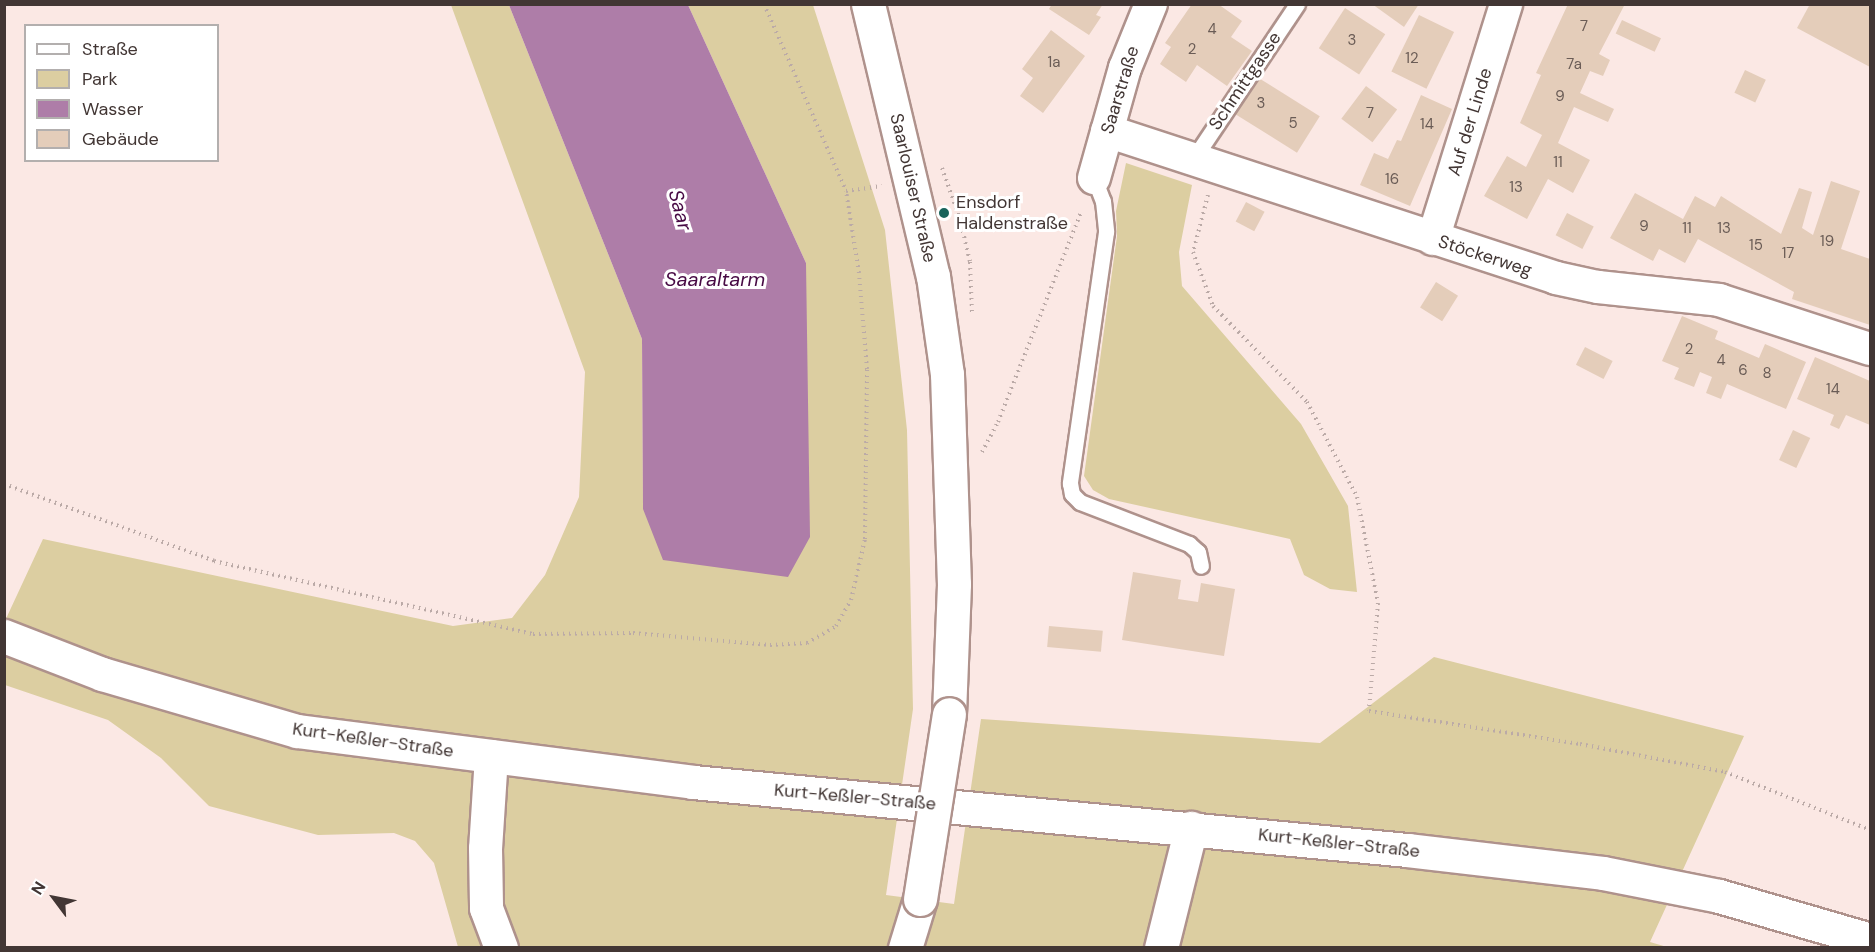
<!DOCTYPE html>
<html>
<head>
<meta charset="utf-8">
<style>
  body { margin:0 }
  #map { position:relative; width:1875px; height:952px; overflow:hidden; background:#fbe8e4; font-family:"DM Sans",sans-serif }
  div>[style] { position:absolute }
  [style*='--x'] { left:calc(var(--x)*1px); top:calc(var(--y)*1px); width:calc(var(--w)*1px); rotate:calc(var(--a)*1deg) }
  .green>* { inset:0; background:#dccea1 }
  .water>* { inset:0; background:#ae7da8 }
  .building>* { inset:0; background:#e4cdba; transform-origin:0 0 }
  .path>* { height:4px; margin-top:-2px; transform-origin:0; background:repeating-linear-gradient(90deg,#bbaaa7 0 1.5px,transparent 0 6px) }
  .roads { filter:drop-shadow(2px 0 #af928c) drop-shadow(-2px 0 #af928c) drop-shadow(0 2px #af928c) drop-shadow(0 -2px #af928c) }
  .lane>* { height:15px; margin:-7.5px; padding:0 7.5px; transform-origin:7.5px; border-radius:7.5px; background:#fff }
  .street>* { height:32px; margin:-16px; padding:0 16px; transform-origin:16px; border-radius:16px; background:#fff }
  .secondary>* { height:33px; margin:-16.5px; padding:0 16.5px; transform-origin:16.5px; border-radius:16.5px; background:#fff }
  .primary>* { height:33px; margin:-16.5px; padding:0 16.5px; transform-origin:16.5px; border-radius:16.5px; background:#fff }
  .highway>* { height:33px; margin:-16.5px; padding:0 16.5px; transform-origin:16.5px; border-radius:16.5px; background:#fff }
  .bridges { filter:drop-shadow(2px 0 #af928c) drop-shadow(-2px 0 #af928c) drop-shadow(0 2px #af928c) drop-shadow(0 -2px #af928c) }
  .secondary-bridge>* { height:33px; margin:-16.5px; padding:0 16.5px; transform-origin:16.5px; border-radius:16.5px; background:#fff }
  .dots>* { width:16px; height:16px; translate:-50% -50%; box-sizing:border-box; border:3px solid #fff; border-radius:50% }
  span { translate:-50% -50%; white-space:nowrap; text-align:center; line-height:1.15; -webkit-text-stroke:6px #fff; paint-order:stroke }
  .number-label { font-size:15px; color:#6a5c56 }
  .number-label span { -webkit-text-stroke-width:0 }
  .street-label { font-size:18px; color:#423634 }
  .poi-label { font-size:18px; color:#423634 }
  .left { translate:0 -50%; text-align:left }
  .water-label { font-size:20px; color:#470a44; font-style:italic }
  .frame { position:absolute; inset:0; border:6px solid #423634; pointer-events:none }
  .legend { position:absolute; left:24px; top:24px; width:195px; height:138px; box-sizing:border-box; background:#fff; border:2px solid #b3afae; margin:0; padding:8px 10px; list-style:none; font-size:18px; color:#423634 }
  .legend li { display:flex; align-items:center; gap:12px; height:30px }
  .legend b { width:30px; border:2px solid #b3afae }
  .north { position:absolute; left:24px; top:868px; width:60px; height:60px; -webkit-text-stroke:4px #fff; paint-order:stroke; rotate:302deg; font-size:16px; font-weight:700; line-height:24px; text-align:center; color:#423634 }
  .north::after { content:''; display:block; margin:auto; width:21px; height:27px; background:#423634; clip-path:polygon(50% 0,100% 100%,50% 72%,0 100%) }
</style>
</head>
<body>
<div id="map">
  <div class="green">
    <div style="clip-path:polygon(451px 5px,509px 5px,642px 339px,643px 509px,806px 263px,688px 5px,813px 5px,885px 230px,907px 430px,913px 709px,886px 895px,954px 904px,981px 719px,1320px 743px,1434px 657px,1744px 736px,1650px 942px,1667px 947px,458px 947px,434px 863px,415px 841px,394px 833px,318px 835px,209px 806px,161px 758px,108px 720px,5px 685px,4px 623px,43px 539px,453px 626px,512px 618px,545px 575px,579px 497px,585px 372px)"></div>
    <div style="clip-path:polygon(1126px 163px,1192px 185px,1179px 252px,1182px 286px,1301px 424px,1348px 506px,1357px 592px,1330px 589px,1304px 575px,1290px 539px,1109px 499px,1093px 490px,1084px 476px,1117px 236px,1116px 211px)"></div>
  </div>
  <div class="water">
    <div style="clip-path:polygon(509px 5px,688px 5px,806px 263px,810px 537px,788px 577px,663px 560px,643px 509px,642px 339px)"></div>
  </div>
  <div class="building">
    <div style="clip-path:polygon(1052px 4px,1103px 4px,1096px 15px,1101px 17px,1089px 35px,1049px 9px)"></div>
    <div style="clip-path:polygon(1192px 4px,1218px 4px,1242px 21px,1231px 37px,1252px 51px,1227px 86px,1197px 65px,1186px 82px,1160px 64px,1171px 47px,1165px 43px)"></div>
    <div style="clip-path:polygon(1372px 4px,1419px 4px,1404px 27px)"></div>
    <div style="clip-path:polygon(1568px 4px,1625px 4px,1599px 54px,1610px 60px,1603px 76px,1590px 71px,1580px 93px,1614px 109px,1608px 122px,1574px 107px,1558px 143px,1590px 160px,1573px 193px,1548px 179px,1527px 219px,1484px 196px,1507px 156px,1526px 167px,1542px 135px,1520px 123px,1541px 75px,1536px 73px)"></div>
    <div style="clip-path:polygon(1810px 4px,1870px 4px,1870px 67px,1797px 28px)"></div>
    <div style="left:1345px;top:8px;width:48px;height:48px;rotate:33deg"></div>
    <div style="left:1419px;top:15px;width:39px;height:63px;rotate:26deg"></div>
    <div style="left:1622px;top:20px;width:43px;height:15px;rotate:25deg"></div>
    <div style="clip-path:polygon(1051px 30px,1085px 56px,1043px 113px,1020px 96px,1033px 78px,1022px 69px)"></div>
    <div style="left:1745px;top:70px;width:23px;height:25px;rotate:25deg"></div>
    <div style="left:1257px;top:77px;width:74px;height:43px;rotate:32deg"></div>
    <div style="left:1366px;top:86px;width:39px;height:41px;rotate:37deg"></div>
    <div style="clip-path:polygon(1421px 95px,1452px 109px,1410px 206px,1360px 185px,1374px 153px,1388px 159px,1397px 140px,1401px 141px)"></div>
    <div style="clip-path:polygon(1831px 181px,1860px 191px,1841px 249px,1870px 259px,1870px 325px,1792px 299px,1794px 292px,1698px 239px,1685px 263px,1659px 249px,1653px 261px,1610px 238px,1635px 193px,1683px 219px,1695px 196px,1715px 207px,1721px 196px,1781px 234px,1799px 188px,1812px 192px,1802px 228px,1813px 235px)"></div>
    <div style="left:1246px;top:202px;width:21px;height:22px;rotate:28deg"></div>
    <div style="left:1567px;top:213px;width:30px;height:25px;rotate:27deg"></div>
    <div style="left:1436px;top:282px;width:26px;height:30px;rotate:32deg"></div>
    <div style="clip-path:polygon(1682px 316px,1718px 331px,1715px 339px,1759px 358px,1765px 344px,1806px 362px,1786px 409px,1727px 384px,1721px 399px,1706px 393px,1712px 377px,1700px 372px,1694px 387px,1674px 379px,1679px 368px,1662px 361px)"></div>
    <div style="left:1585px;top:347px;width:31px;height:20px;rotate:27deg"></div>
    <div style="clip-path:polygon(1815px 357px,1870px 381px,1870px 425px,1846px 415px,1839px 429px,1830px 425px,1834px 415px,1797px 399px)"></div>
    <div style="left:1793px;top:430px;width:19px;height:33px;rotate:25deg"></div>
    <div style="clip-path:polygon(1133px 572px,1181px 580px,1178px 599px,1198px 602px,1201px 583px,1235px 589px,1224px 656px,1122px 640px)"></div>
    <div style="left:1049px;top:626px;width:54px;height:21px;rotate:5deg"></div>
  </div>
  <div class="path">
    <div style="--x:764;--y:4;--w:204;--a:66.3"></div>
    <div style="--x:942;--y:168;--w:54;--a:70.6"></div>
    <div style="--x:960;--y:219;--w:44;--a:76.9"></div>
    <div style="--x:970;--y:262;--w:50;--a:87.7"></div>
    <div style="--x:1208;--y:195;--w:59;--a:104.7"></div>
    <div style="--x:1193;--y:252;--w:58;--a:69.7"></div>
    <div style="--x:1213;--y:306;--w:134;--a:45.6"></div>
    <div style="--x:1307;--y:402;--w:107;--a:62.2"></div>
    <div style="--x:1357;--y:497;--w:108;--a:78.8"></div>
    <div style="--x:1378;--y:603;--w:108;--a:94.8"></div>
    <div style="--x:1369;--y:711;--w:214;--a:8.9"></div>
    <div style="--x:1580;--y:744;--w:148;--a:10.9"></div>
    <div style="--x:1725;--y:772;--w:156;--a:21.8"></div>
    <div style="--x:982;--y:452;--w:34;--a:-62"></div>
    <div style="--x:998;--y:422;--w:226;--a:-68.4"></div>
    <div style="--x:4;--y:484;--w:224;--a:20.1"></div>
    <div style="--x:214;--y:561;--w:327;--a:12.9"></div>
    <div style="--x:533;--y:634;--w:100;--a:-0.6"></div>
    <div style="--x:633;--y:633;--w:138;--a:5"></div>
    <div style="--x:770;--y:645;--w:37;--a:-3"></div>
    <div style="--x:807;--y:643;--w:34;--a:-30"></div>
    <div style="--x:836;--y:626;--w:30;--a:-60"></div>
    <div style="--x:851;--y:600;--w:63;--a:-77.1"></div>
    <div style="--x:865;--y:539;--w:170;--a:-89.3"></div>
    <div style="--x:867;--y:369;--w:96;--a:-94.8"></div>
    <div style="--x:859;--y:273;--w:83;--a:-99"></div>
    <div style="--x:846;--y:191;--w:36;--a:-8"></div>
  </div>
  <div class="roads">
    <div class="lane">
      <div style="--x:1194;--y:158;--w:185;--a:-56.2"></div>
      <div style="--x:1094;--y:178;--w:25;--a:69"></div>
      <div style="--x:1103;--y:201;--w:31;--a:84"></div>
      <div style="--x:1106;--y:232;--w:254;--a:98.2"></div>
      <div style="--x:1070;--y:483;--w:11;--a:80"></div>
      <div style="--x:1072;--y:494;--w:11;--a:45"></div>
      <div style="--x:1080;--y:502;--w:117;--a:21.1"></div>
      <div style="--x:1189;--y:544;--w:12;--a:42"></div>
      <div style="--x:1198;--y:552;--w:14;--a:78"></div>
    </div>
    <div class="street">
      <div style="--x:1107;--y:131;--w:472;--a:18.1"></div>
      <div style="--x:1556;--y:278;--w:43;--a:12.1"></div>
      <div style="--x:1598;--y:287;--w:122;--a:6.1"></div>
      <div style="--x:1719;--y:300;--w:159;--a:18"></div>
      <div style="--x:1094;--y:178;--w:114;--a:-74.3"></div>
      <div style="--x:1125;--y:68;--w:69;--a:-67.9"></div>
      <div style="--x:1433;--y:239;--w:246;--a:-72.7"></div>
    </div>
    <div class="secondary">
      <div style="--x:868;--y:4;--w:280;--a:76.6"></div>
      <div style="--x:933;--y:276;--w:99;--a:81.9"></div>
      <div style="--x:947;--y:374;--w:210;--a:88.1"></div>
      <div style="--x:954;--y:584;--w:130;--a:92.2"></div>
      <div style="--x:905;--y:948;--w:51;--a:-73"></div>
    </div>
    <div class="primary">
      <div style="--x:4;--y:636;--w:105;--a:21.2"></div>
      <div style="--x:102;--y:674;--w:203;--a:16.3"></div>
      <div style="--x:297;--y:731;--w:399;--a:7.3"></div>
      <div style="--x:693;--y:782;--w:717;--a:5.44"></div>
      <div style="--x:1407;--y:850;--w:197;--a:6.7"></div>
      <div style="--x:1603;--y:873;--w:118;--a:11.2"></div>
      <div style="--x:491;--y:756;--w:92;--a:93.7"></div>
      <div style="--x:485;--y:848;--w:60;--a:89"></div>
      <div style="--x:486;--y:908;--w:43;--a:69.4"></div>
      <div style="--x:1161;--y:948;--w:124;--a:-76"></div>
    </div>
    <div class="highway">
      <div style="--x:1719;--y:896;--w:157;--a:16.2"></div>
    </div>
  </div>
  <div class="bridges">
    <div class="secondary-bridge">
      <div style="--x:920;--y:899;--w:187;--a:-81.1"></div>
    </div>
  </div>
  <div class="dots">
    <div style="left:944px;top:213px;background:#19645b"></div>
  </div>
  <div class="number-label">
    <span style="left:1584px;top:27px">7</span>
    <span style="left:1212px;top:30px">4</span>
    <span style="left:1352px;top:41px">3</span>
    <span style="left:1192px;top:50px">2</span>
    <span style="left:1412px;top:59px">12</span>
    <span style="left:1054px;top:63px">1a</span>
    <span style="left:1574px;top:65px">7a</span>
    <span style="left:1560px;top:97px">9</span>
    <span style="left:1261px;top:104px">3</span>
    <span style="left:1370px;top:114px">7</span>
    <span style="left:1293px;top:124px">5</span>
    <span style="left:1427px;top:125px">14</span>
    <span style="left:1558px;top:163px">11</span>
    <span style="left:1392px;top:180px">16</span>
    <span style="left:1516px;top:188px">13</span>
    <span style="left:1644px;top:227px">9</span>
    <span style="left:1687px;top:229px">11</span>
    <span style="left:1724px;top:229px">13</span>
    <span style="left:1827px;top:242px">19</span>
    <span style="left:1756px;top:246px">15</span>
    <span style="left:1788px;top:254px">17</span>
    <span style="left:1689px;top:350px">2</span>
    <span style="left:1721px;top:361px">4</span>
    <span style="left:1743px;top:371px">6</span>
    <span style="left:1767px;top:374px">8</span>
    <span style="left:1833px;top:390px">14</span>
  </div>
  <div class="street-label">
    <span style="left:1245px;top:81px;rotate:-56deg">Schmittgasse</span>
    <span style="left:1120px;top:90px;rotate:-73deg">Saarstraße</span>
    <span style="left:1470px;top:122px;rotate:-73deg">Auf der Linde</span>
    <span style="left:913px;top:188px;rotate:77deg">Saarlouiser Straße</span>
    <span style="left:1485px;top:256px;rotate:18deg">Stöckerweg</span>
    <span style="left:373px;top:740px;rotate:8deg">Kurt-Keßler-Straße</span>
    <span style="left:855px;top:797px;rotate:5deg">Kurt-Keßler-Straße</span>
    <span style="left:1339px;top:843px;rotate:6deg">Kurt-Keßler-Straße</span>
  </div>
  <div class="poi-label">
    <span class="left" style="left:956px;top:213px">Ensdorf<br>Haldenstraße</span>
  </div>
  <div class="water-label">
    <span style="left:680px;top:210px;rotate:75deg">Saar</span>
    <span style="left:715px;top:279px">Saaraltarm</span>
  </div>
  <div class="frame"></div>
  <ul class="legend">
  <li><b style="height:8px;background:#fff"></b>Straße</li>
  <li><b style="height:16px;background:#dccea1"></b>Park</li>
  <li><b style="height:16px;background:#ae7da8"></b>Wasser</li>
  <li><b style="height:16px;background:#e4cdba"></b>Gebäude</li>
  </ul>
  <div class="north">N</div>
</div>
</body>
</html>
